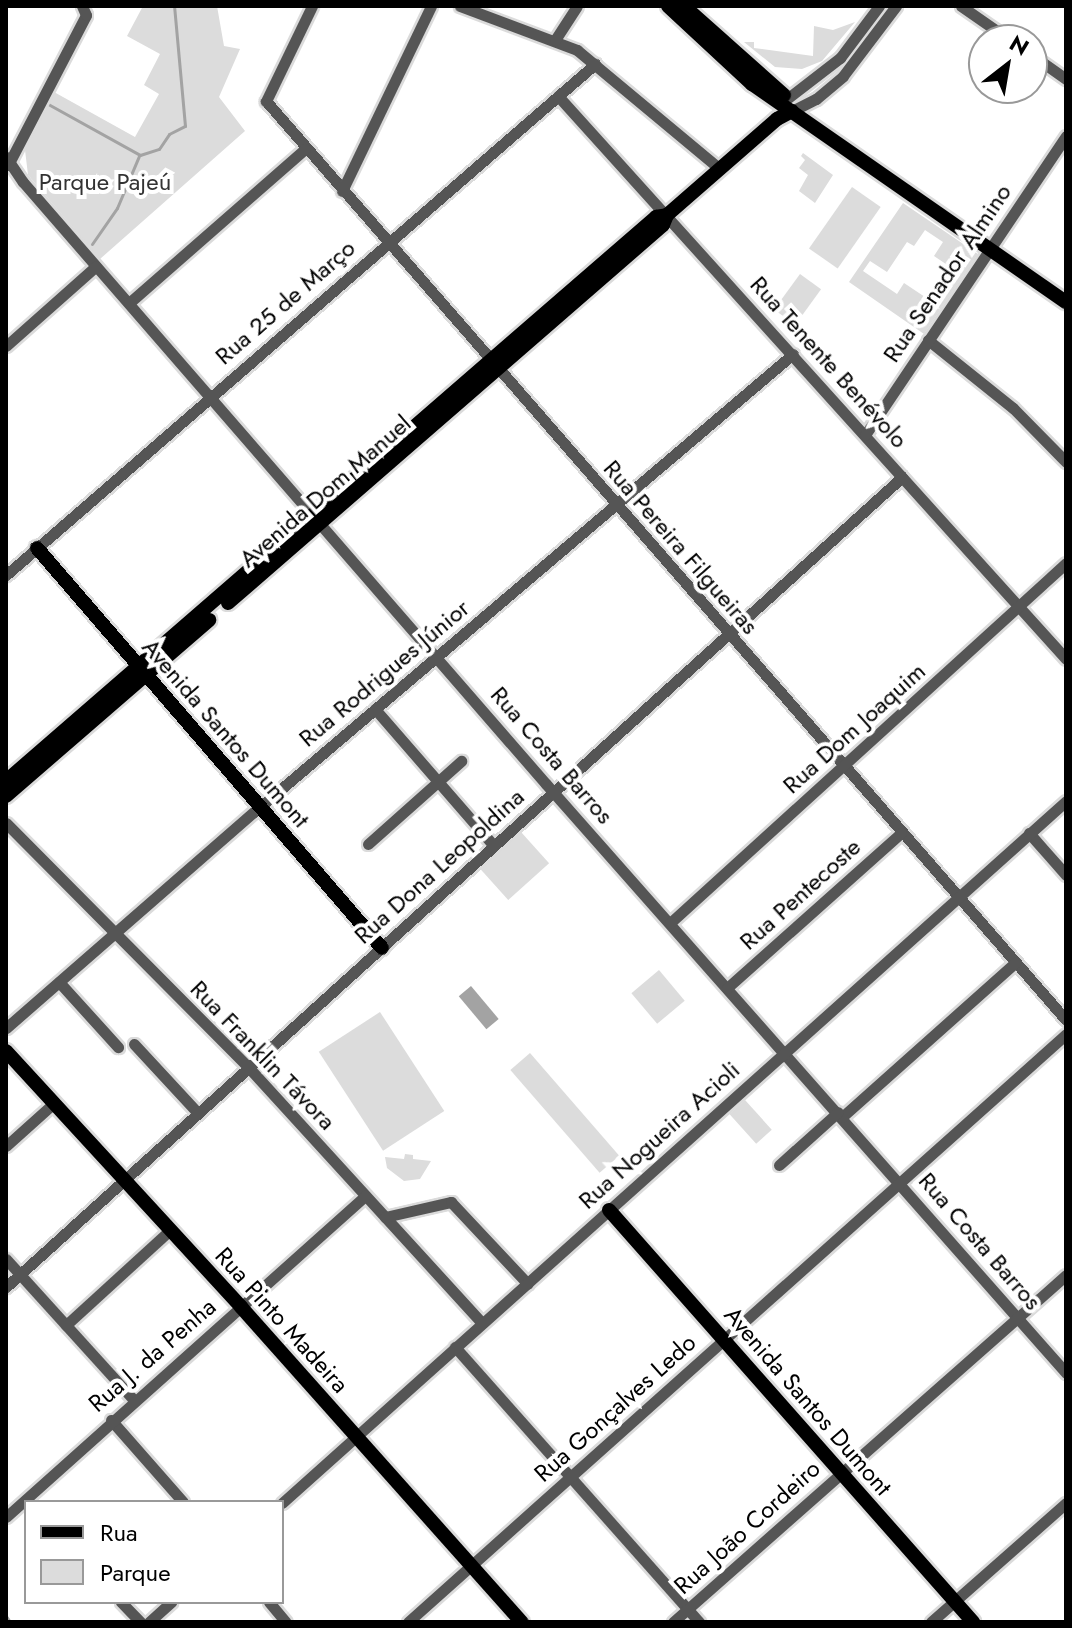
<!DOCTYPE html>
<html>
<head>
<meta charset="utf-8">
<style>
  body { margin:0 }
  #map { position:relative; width:1072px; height:1628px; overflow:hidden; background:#fff; font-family:Jost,sans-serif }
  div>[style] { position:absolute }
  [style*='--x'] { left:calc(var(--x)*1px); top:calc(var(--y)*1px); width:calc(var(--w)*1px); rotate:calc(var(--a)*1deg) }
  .green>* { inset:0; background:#dcdcdc; transform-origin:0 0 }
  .water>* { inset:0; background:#a3a3a3; transform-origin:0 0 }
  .stream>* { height:3px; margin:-1.5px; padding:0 1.5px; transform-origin:1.5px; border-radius:1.5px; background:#a3a3a3 }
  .roads { filter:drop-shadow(2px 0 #dbdbdb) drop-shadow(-2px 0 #dbdbdb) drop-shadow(0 2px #dbdbdb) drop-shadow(0 -2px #dbdbdb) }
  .minor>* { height:11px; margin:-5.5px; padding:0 5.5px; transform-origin:5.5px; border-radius:5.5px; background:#555 }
  .major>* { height:14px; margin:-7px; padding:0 7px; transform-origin:7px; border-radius:7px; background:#000 }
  span { translate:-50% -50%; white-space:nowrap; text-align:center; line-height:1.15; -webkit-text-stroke:8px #fff; paint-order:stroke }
  .park-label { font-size:24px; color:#333 }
  .street-label { font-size:24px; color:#000 }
  .frame { position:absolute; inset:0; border:8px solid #000; pointer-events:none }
  .legend { position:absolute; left:24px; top:1500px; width:260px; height:104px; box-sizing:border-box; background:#fff; border:2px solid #999; margin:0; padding:10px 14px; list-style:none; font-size:24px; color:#000 }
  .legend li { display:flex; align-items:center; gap:16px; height:40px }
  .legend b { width:40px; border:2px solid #999 }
  .north { position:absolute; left:968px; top:24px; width:80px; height:80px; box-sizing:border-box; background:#fff; border:2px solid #999; border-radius:50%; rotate:31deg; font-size:22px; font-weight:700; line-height:32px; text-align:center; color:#000 }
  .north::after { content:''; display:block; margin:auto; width:28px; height:36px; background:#000; clip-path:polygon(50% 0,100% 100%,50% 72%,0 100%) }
</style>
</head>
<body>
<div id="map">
  <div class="green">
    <div style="clip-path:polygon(143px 6px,217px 6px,224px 46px,240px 49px,219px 97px,245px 131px,100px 259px,28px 175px,25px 150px,54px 92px,135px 137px,159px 94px,144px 85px,160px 54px,127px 36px)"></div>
    <div style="clip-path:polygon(855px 22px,822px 61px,802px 69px,775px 67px,744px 42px,754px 42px,754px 48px,813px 56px,814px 26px,833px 30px)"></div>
    <div style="clip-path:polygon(803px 153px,833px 175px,815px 203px,799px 191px,808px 175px,799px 168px,805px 160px,801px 156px)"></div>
    <div style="left:852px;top:187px;width:35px;height:75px;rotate:35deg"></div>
    <div style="clip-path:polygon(evenodd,903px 203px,978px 254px,924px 334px,849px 282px,903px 203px,925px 230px,943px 242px,934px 256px,956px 271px,934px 303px,904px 283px,897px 294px,863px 271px,870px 261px,887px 272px,907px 242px,914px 246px,925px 230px)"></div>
    <div style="left:800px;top:274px;width:26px;height:44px;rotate:36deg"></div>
    <div style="left:521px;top:832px;width:42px;height:55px;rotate:48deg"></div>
    <div style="left:659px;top:970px;width:40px;height:36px;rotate:50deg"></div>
    <div style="left:380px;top:1012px;width:118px;height:73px;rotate:57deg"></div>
    <div style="left:530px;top:1053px;width:136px;height:26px;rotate:49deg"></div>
    <div style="left:745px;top:1100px;width:40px;height:21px;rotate:48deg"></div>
    <div style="clip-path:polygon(405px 1154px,413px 1155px,413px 1159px,431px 1161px,420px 1179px,404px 1181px,387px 1168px,385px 1157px,404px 1159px)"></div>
  </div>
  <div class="water">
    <div style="left:471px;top:986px;width:43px;height:16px;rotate:50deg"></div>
  </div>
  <div class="stream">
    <div style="--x:48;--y:104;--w:105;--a:29"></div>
    <div style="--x:140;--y:155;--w:20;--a:-18"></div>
    <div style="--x:159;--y:149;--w:18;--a:-56"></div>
    <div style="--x:169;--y:134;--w:18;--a:-27"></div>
    <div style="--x:185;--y:126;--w:121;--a:-95.2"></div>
    <div style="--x:92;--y:244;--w:44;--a:-55.2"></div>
    <div style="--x:117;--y:208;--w:56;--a:-67.1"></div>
    <div style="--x:6;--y:1616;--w:7;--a:56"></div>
  </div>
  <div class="roads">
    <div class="minor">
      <div style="--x:312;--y:6;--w:106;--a:115.8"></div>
      <div style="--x:266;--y:101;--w:1218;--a:48.96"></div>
      <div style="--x:460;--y:6;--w:125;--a:20.6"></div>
      <div style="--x:577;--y:50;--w:186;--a:39.8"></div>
      <div style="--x:961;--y:6;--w:60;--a:34.8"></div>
      <div style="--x:555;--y:40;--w:40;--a:-57.1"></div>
      <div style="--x:1032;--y:55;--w:42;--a:35.2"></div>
      <div style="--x:558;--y:96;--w:758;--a:47.94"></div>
      <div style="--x:788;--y:98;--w:66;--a:-37.6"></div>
      <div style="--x:840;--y:58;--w:65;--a:-53.1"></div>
      <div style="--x:792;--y:111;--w:27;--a:-27"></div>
      <div style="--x:816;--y:99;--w:35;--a:-40"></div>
      <div style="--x:843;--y:76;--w:88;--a:-52.9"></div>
      <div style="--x:6;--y:157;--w:30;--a:56"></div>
      <div style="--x:23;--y:182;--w:797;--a:49.02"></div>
      <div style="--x:546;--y:784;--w:786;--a:48.56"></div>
      <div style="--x:8;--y:165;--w:169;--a:-62.5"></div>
      <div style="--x:86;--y:15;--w:10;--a:-114"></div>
      <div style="--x:342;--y:191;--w:205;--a:-64.3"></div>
      <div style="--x:129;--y:303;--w:234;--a:-41.2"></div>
      <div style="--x:928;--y:340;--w:109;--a:38.7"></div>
      <div style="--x:1013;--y:408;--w:76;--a:45.5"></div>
      <div style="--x:6;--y:346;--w:120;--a:-41.6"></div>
      <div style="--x:865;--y:435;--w:360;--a:-56.1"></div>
      <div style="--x:6;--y:575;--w:780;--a:-40.94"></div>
      <div style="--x:375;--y:709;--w:181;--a:49"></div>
      <div style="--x:6;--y:823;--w:346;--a:45.2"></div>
      <div style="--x:250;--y:1069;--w:344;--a:47.6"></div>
      <div style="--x:1029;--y:833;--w:56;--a:48.6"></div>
      <div style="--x:368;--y:844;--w:125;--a:-41.7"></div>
      <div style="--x:670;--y:923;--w:535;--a:-42.27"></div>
      <div style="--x:59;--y:982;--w:88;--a:47.8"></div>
      <div style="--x:727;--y:988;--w:233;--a:-41.7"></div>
      <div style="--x:6;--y:1028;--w:329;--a:-41.1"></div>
      <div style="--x:254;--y:812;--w:707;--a:-40.36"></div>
      <div style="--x:134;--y:1044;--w:94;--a:47.2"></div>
      <div style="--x:842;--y:1117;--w:232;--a:-41.7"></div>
      <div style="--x:6;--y:1146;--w:64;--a:-41.9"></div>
      <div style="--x:779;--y:1165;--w:79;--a:-41.9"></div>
      <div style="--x:385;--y:1217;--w:68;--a:-12.8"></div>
      <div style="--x:451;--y:1202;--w:112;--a:46.8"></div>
      <div style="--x:6;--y:1259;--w:189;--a:47.8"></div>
      <div style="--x:6;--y:1287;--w:1208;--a:-42.11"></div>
      <div style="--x:66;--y:1325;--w:141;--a:-42.4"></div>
      <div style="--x:455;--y:1347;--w:368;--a:48.4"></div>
      <div style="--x:111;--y:1420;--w:109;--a:48.7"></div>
      <div style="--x:282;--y:1503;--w:1052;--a:-41.84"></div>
      <div style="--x:6;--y:1517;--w:482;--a:-41.8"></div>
      <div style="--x:121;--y:1602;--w:28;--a:46"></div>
      <div style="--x:269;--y:1602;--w:26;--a:50"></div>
      <div style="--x:149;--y:1622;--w:30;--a:-42"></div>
      <div style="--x:408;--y:1622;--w:882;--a:-41.78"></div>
      <div style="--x:673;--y:1622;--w:524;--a:-41.44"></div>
      <div style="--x:931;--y:1622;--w:180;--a:-41.4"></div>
    </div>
    <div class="major">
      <div style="--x:668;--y:6;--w:115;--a:42.9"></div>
      <div style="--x:752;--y:84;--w:382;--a:34.8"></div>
      <div style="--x:684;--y:6;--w:134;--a:41.7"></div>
      <div style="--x:37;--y:548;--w:528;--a:49.22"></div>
      <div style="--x:228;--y:603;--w:576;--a:-40.99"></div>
      <div style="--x:663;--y:225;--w:11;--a:-68"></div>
      <div style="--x:6;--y:781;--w:861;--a:-40.95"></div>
      <div style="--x:656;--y:217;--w:11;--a:-10"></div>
      <div style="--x:667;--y:215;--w:146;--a:-41.1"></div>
      <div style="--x:777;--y:119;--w:17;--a:-28"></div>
      <div style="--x:6;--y:796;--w:269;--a:-40.9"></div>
      <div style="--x:6;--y:1051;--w:348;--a:47.4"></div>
      <div style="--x:241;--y:1307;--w:422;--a:48.3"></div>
      <div style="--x:609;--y:1210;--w:550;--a:48.54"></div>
    </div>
  </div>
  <div class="park-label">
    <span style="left:105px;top:182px">Parque Pajeú</span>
  </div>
  <div class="street-label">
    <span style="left:947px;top:273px;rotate:-56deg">Rua Senador Almino</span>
    <span style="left:285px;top:302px;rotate:-41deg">Rua 25 de Março</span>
    <span style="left:829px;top:362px;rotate:48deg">Rua Tenente Benévolo</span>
    <span style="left:325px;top:491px;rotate:-41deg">Avenida Dom Manuel</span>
    <span style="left:681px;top:547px;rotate:49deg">Rua Pereira Filgueiras</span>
    <span style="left:384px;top:673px;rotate:-40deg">Rua Rodrigues Júnior</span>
    <span style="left:854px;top:728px;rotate:-42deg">Rua Dom Joaquim</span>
    <span style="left:226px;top:733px;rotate:49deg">Avenida Santos Dumont</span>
    <span style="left:552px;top:755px;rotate:49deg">Rua Costa Barros</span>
    <span style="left:439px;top:866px;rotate:-42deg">Rua Dona Leopoldina</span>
    <span style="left:800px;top:894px;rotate:-42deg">Rua Pentecoste</span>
    <span style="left:263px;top:1055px;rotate:46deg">Rua Franklin Távora</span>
    <span style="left:659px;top:1135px;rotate:-42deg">Rua Nogueira Acioli</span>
    <span style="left:980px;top:1241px;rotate:49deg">Rua Costa Barros</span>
    <span style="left:282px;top:1320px;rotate:48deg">Rua Pinto Madeira</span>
    <span style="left:152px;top:1355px;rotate:-41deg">Rua J. da Penha</span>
    <span style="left:808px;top:1401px;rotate:49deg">Avenida Santos Dumont</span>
    <span style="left:615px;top:1408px;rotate:-42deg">Rua Gonçalves Ledo</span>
    <span style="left:747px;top:1527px;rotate:-42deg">Rua João Cordeiro</span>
  </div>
  <div class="frame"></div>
  <ul class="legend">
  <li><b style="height:10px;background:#000"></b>Rua</li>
  <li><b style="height:22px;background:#dcdcdc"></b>Parque</li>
  </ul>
  <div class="north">N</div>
</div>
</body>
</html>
